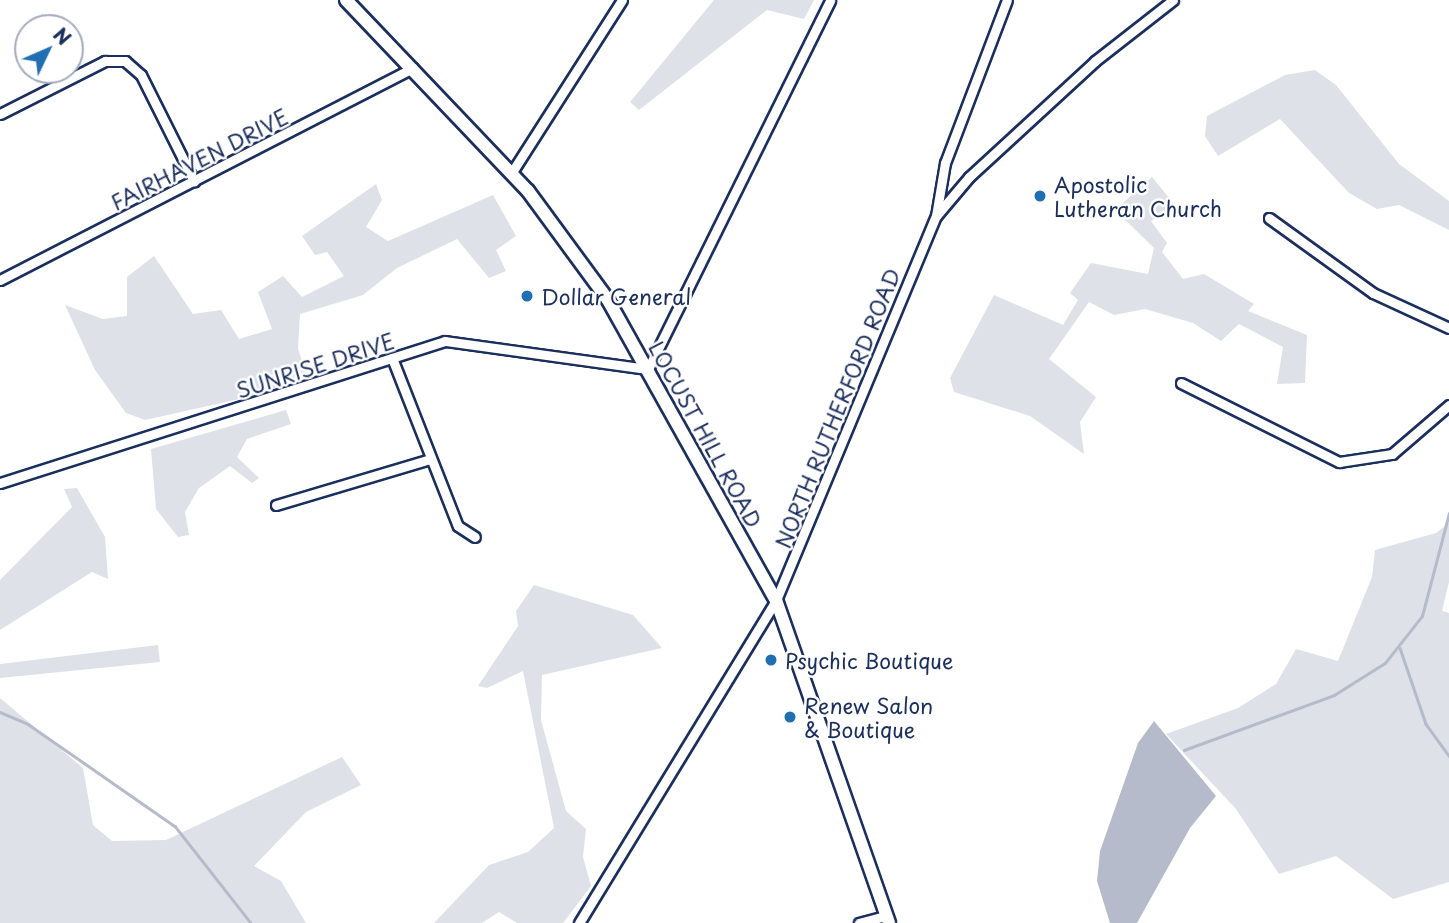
<!DOCTYPE html>
<html>
<head>
<meta charset="utf-8">
<style>
  body { margin:0 }
  #map { position:relative; width:1449px; height:923px; overflow:hidden; background:#fff; font-family:"Playpen Sans",sans-serif }
  div>[style] { position:absolute }
  [style*='--x'] { left:calc(var(--x)*1px); top:calc(var(--y)*1px); width:calc(var(--w)*1px); rotate:calc(var(--a)*1deg) }
  .green>* { inset:0; background:#dee1e7 }
  .water>* { inset:0; background:#b5bbca }
  .stream>* { height:2.5px; margin:-1.25px; padding:0 1.25px; transform-origin:1.25px; border-radius:1.25px; background:#b5bbca }
  .roads { filter:drop-shadow(2px 0 #1b2f5e) drop-shadow(-2px 0 #1b2f5e) drop-shadow(0 2px #1b2f5e) drop-shadow(0 -2px #1b2f5e) }
  .minor>* { height:9px; margin:-4.5px; padding:0 4.5px; transform-origin:4.5px; border-radius:4.5px; background:#fff }
  .major>* { height:12px; margin:-6px; padding:0 6px; transform-origin:6px; border-radius:6px; background:#fff }
  .dots>* { width:19px; height:19px; translate:-50% -50%; box-sizing:border-box; border:4px solid #fff; border-radius:50% }
  span { translate:-50% -50%; white-space:nowrap; text-align:center; line-height:1.15; -webkit-text-stroke:5px #fff; paint-order:stroke }
  .street-label { font-size:21px; color:#1b2f5e }
  .poi-label { font-size:21px; color:#1b2f5e }
  .left { translate:0 -50%; text-align:left }
  .north { position:absolute; left:14px; top:14px; width:70px; height:70px; box-sizing:border-box; background:#fff; border:2px solid #a4acbf; border-radius:50%; rotate:46deg; font-size:19px; font-weight:700; line-height:28px; text-align:center; color:#1b2f5e }
  .north::after { content:''; display:block; margin:auto; width:24px; height:32px; background:#1f6fb2; clip-path:polygon(50% 0,100% 100%,50% 72%,0 100%) }
</style>
</head>
<body>
<div id="map">
  <div class="green">
    <div style="clip-path:polygon(714px 0,814px 0,804px 19px,767px 10px,639px 110px,630px 102px)"></div>
    <div style="clip-path:polygon(1315px 70px,1336px 85px,1399px 164px,1449px 201px,1449px 230px,1399px 205px,1377px 209px,1349px 193px,1280px 119px,1218px 156px,1205px 136px,1207px 116px,1285px 75px)"></div>
    <div style="clip-path:polygon(1152px 177px,1175px 205px,1151px 221px,1167px 243px,1162px 252px,1183px 279px,1204px 274px,1254px 304px,1248px 311px,1307px 335px,1305px 383px,1277px 384px,1283px 347px,1239px 324px,1221px 341px,1193px 323px,1145px 309px,1114px 315px,1089px 302px,1049px 359px,1096px 397px,1080px 422px,1084px 454px,1030px 416px,954px 392px,950px 378px,994px 295px,1063px 325px,1078px 300px,1070px 293px,1091px 263px,1148px 274px,1154px 248px,1115px 210px)"></div>
    <div style="clip-path:polygon(376px 184px,382px 200px,366px 227px,388px 241px,493px 195px,516px 236px,496px 250px,506px 271px,489px 278px,457px 239px,397px 268px,363px 295px,300px 314px,298px 349px,307px 375px,257px 395px,145px 420px,126px 413px,95px 370px,65px 305px,103px 319px,127px 316px,127px 277px,154px 256px,193px 314px,221px 310px,239px 339px,272px 329px,258px 292px,283px 276px,302px 297px,344px 276px,327px 252px,315px 255px,302px 236px)"></div>
    <div style="clip-path:polygon(286px 410px,291px 424px,247px 439px,237px 457px,259px 478px,252px 483px,230px 466px,199px 488px,185px 512px,189px 535px,178px 537px,156px 509px,151px 449px)"></div>
    <div style="clip-path:polygon(77px 488px,105px 537px,108px 579px,92px 572px,0 630px,0 580px,72px 507px,64px 489px)"></div>
    <div style="clip-path:polygon(1449px 523px,1449px 582px,1442px 611px,1449px 613px,1449px 882px,1393px 899px,1336px 856px,1279px 874px,1236px 809px,1166px 734px,1238px 708px,1276px 684px,1296px 649px,1338px 661px,1372px 577px,1375px 550px,1436px 533px)"></div>
    <div style="clip-path:polygon(534px 585px,633px 615px,662px 648px,542px 675px,541px 720px,566px 811px,586px 829px,583px 857px,591px 886px,563px 923px,517px 923px,499px 912px,482px 923px,434px 923px,489px 865px,528px 852px,554px 828px,523px 671px,487px 688px,478px 686px,518px 626px,516px 611px)"></div>
    <div style="clip-path:polygon(158px 645px,160px 662px,0 678px,0 664px)"></div>
    <div style="clip-path:polygon(0 698px,83px 768px,93px 825px,112px 841px,166px 840px,342px 757px,361px 785px,306px 812px,254px 866px,281px 881px,306px 923px,0 923px)"></div>
  </div>
  <div class="water">
    <div style="clip-path:polygon(1154px 721px,1216px 796px,1190px 828px,1137px 923px,1110px 923px,1097px 881px,1100px 851px,1138px 743px)"></div>
  </div>
  <div class="stream">
    <div style="--x:1400;--y:648;--w:80;--a:71.1"></div>
    <div style="--x:1426;--y:724;--w:39;--a:54"></div>
    <div style="--x:0;--y:712;--w:30;--a:23"></div>
    <div style="--x:28;--y:724;--w:179;--a:34.8"></div>
    <div style="--x:175;--y:826;--w:123;--a:51.9"></div>
    <div style="--x:1184;--y:750;--w:160;--a:-20.1"></div>
    <div style="--x:1334;--y:695;--w:60;--a:-32.1"></div>
    <div style="--x:1385;--y:663;--w:60;--a:-51.8"></div>
    <div style="--x:1422;--y:616;--w:106;--a:-75.3"></div>
  </div>
  <div class="roads">
    <div class="minor">
      <div style="--x:0;--y:114;--w:118;--a:-26.8"></div>
      <div style="--x:105;--y:61;--w:20;--a:0"></div>
      <div style="--x:125;--y:61;--w:21;--a:41"></div>
      <div style="--x:141;--y:75;--w:119;--a:63.4"></div>
      <div style="--x:512;--y:172;--w:204;--a:-57.4"></div>
      <div style="--x:936;--y:216;--w:54;--a:-80.4"></div>
      <div style="--x:945;--y:163;--w:174;--a:-69.2"></div>
      <div style="--x:1269;--y:218;--w:128;--a:35.8"></div>
      <div style="--x:1373;--y:293;--w:84;--a:24.7"></div>
      <div style="--x:0;--y:280;--w:464;--a:-27.2"></div>
      <div style="--x:392;--y:358;--w:180;--a:68.6"></div>
      <div style="--x:458;--y:526;--w:20;--a:33"></div>
      <div style="--x:1181;--y:383;--w:177;--a:26.6"></div>
      <div style="--x:1339;--y:462;--w:54;--a:-8.6"></div>
      <div style="--x:1392;--y:454;--w:75;--a:-40.7"></div>
      <div style="--x:0;--y:483;--w:467;--a:-17.7"></div>
      <div style="--x:445;--y:341;--w:205;--a:7.9"></div>
      <div style="--x:648;--y:369;--w:411;--a:-63.7"></div>
      <div style="--x:276;--y:505;--w:161;--a:-16.6"></div>
      <div style="--x:579;--y:923;--w:378;--a:-58.6"></div>
      <div style="--x:776;--y:600;--w:416;--a:-67.4"></div>
      <div style="--x:936;--y:216;--w:51;--a:-49.8"></div>
      <div style="--x:969;--y:177;--w:171;--a:-42.6"></div>
      <div style="--x:1095;--y:61;--w:99;--a:-38"></div>
      <div style="--x:859;--y:923;--w:28;--a:-15"></div>
    </div>
    <div class="major">
      <div style="--x:346;--y:0;--w:264;--a:46.4"></div>
      <div style="--x:528;--y:191;--w:135;--a:53.7"></div>
      <div style="--x:608;--y:300;--w:344;--a:60.8"></div>
      <div style="--x:776;--y:600;--w:342;--a:70.7"></div>
    </div>
  </div>
  <div class="dots">
    <div style="left:1040px;top:196px;background:#1f6fb2"></div>
    <div style="left:527px;top:296px;background:#1f6fb2"></div>
    <div style="left:771px;top:660px;background:#1f6fb2"></div>
    <div style="left:790px;top:717px;background:#1f6fb2"></div>
  </div>
  <div class="street-label">
    <span style="left:199px;top:159px;rotate:-27deg">FAIRHAVEN DRIVE</span>
    <span style="left:315px;top:365px;rotate:-18deg">SUNRISE DRIVE</span>
    <span style="left:837px;top:408px;rotate:-68deg">NORTH RUTHERFORD ROAD</span>
    <span style="left:706px;top:434px;rotate:61deg">LOCUST HILL ROAD</span>
  </div>
  <div class="poi-label">
    <span class="left" style="left:1054px;top:196px">Apostolic<br>Lutheran Church</span>
    <span class="left" style="left:541px;top:296px">Dollar General</span>
    <span class="left" style="left:785px;top:660px">Psychic Boutique</span>
    <span class="left" style="left:804px;top:717px">Renew Salon<br>&amp; Boutique</span>
  </div>
  <div class="north">N</div>
</div>
</body>
</html>
